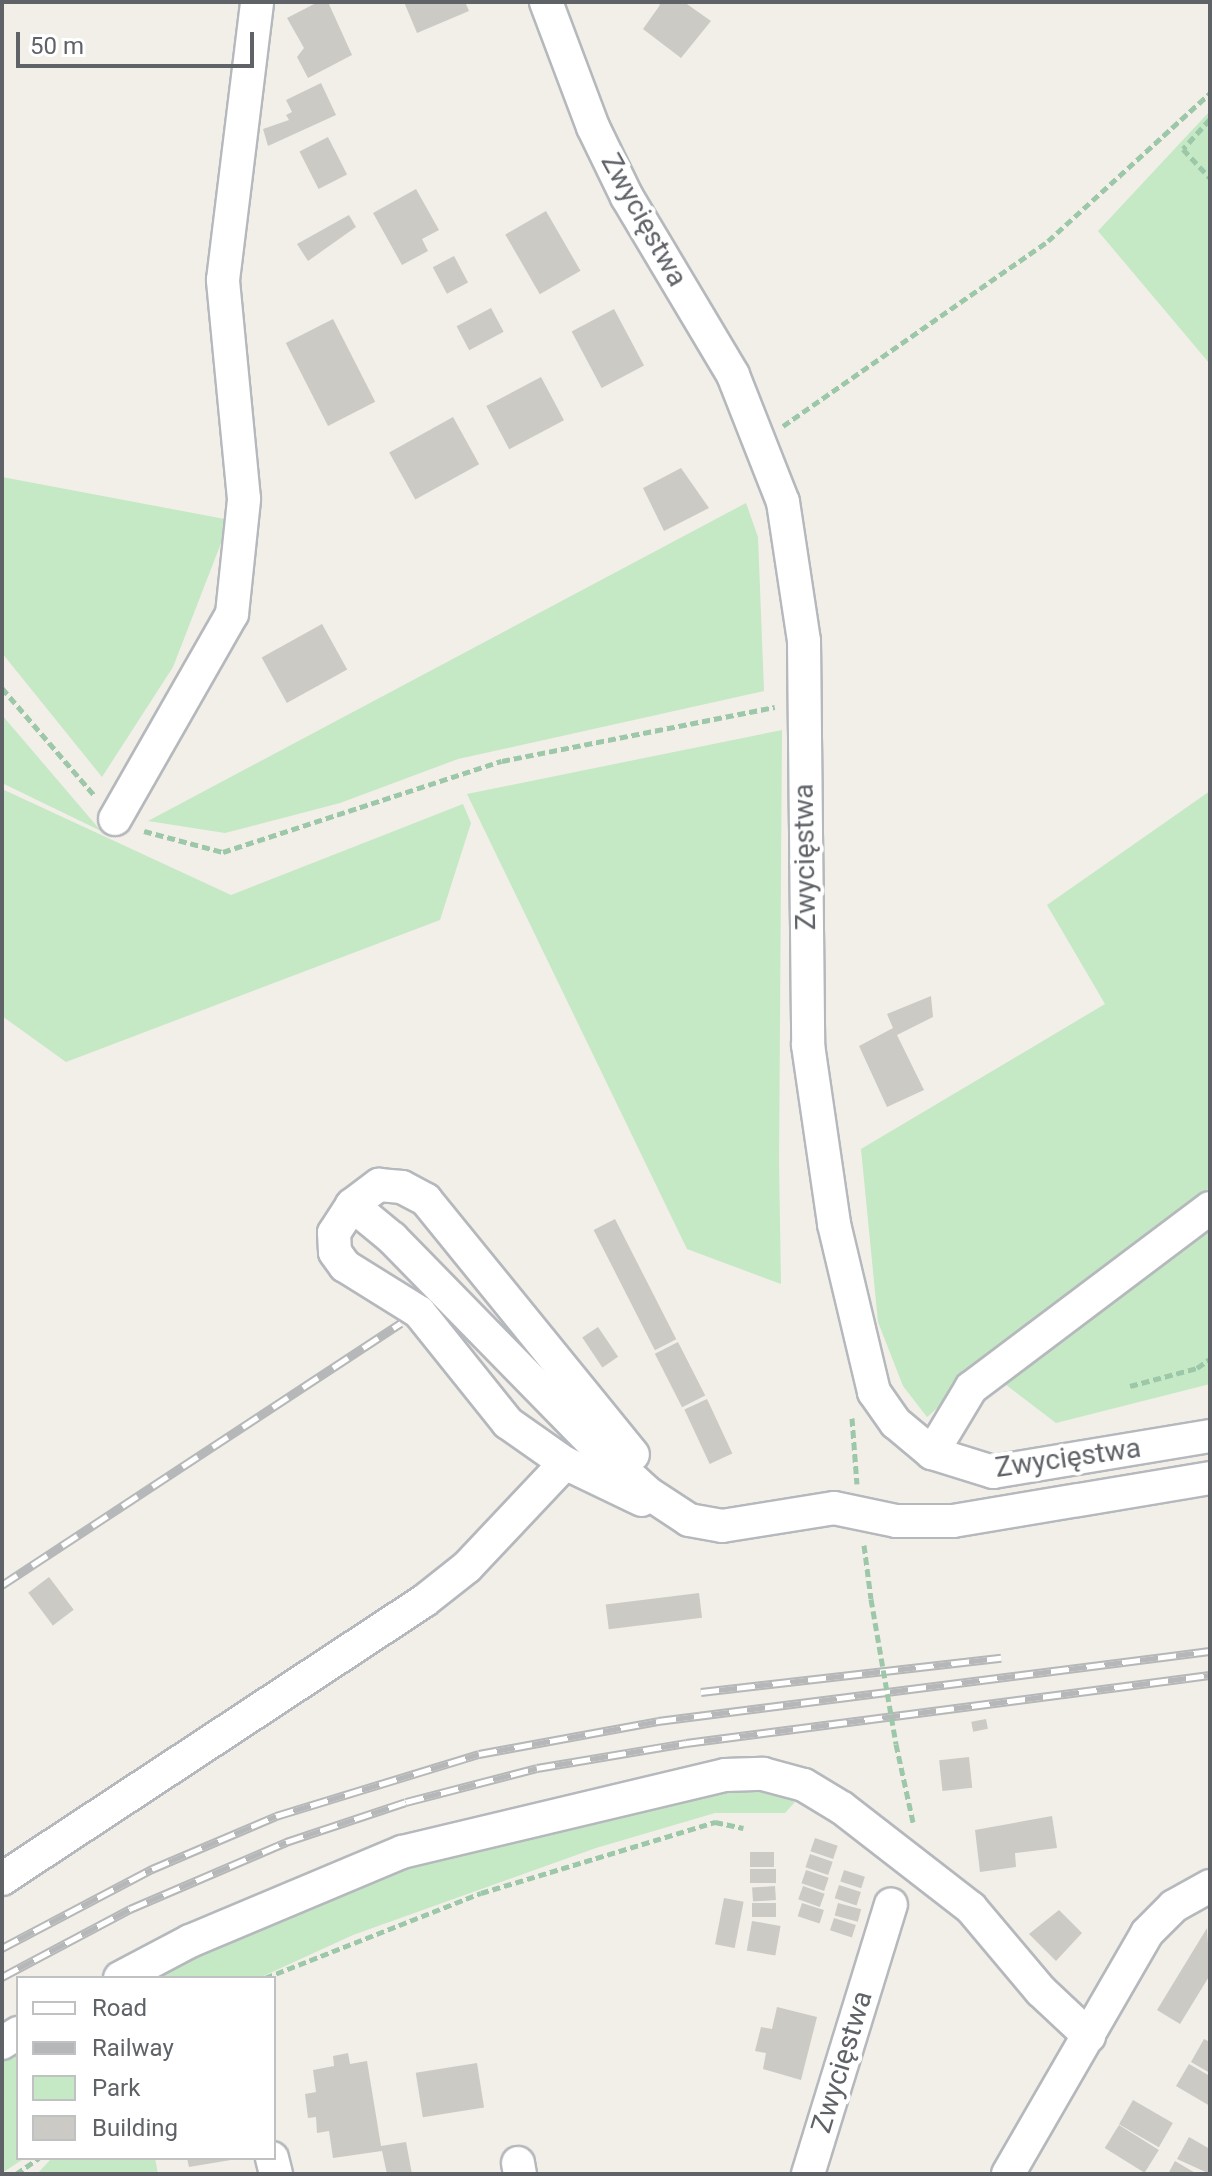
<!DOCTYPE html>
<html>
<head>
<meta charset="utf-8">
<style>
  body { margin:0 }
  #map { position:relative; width:1212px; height:2176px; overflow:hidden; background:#f1efe8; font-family:Roboto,sans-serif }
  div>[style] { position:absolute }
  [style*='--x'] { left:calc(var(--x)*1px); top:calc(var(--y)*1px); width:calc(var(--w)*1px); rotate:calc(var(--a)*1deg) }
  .green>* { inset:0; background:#c5e8c5 }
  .building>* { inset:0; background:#cccac5; transform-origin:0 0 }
  .path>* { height:5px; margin-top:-2.5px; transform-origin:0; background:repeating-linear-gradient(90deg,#9cc7a9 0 8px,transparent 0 12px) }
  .roads { filter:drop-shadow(2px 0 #b5b8bc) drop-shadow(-2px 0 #b5b8bc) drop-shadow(0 2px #b5b8bc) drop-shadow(0 -2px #b5b8bc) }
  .minor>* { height:32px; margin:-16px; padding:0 16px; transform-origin:16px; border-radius:16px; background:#fff }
  .rail>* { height:9px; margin-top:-4.5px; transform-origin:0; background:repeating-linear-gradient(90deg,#fff 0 18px,#b6b7b8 0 36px); box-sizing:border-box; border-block:2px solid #b6b7b8 }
  .path-bridge>* { height:5px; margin-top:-2.5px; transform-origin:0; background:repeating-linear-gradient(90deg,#9cc7a9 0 8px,transparent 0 12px) }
  span { translate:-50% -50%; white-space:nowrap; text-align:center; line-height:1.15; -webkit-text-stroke:8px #fff; paint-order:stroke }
  .street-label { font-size:28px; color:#5f6368 }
  .frame { position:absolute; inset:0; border:4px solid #5f6368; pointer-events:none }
  .legend { position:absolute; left:16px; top:1976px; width:260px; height:184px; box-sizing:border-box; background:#fff; border:2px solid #bfc1c3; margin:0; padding:10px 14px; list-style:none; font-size:24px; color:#5f6368 }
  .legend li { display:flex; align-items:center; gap:16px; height:40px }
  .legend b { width:40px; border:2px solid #bfc1c3 }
  .scale { position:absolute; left:16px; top:32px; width:238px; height:36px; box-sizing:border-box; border:4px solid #5f6368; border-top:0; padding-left:10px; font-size:24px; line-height:28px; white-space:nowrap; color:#5f6368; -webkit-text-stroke:6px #fff; paint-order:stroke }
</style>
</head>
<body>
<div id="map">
  <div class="green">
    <div style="clip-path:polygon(1210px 111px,1210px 364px,1098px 231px)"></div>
    <div style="clip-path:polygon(2px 477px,230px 520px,173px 667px,102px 777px,2px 653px)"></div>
    <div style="clip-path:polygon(746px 503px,758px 537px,764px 691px,458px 759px,340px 803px,225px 833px,148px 821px)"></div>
    <div style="clip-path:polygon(2px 715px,101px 831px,2px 783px)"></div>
    <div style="clip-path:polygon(782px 730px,779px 1163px,781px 1284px,687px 1249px,467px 794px)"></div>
    <div style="clip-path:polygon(2px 789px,231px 895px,463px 804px,471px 823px,440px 920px,66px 1062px,2px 1016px)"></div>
    <div style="clip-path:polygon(1210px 791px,1210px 1187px,1071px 1293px,927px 1417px,903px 1386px,878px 1322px,861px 1149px,1105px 1004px,1047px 905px)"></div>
    <div style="clip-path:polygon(1210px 1215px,1210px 1384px,1056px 1423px,997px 1378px)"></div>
    <div style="clip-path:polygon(711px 1779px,779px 1790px,795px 1802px,785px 1813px,715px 1813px,596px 1848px,353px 1935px,259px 1978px,147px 1978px,369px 1881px)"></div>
    <div style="clip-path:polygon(18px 2050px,18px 2158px,25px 2158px,2px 2173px,2px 2060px)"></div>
    <div style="clip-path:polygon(52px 2158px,155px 2158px,158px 2174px,37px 2174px)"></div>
  </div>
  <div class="building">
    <div style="clip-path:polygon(318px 2px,328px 2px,352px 55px,308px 78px,297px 57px,304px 48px,287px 18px)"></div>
    <div style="clip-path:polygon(404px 2px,465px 2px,469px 11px,417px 33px)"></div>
    <div style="clip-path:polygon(657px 2px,684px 2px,711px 21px,681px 58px,643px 29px,660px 5px)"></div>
    <div style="clip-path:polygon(321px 83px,336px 115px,268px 146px,263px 129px,289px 120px,286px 115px,292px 112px,286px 100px)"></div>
    <div style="left:328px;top:137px;width:42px;height:32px;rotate:63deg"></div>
    <div style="clip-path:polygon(416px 189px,439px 230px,422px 239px,428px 251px,402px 265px,373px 213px)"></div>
    <div style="left:546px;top:211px;width:69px;height:47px;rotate:60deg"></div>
    <div style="clip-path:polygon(349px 215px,356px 227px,308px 261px,297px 244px)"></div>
    <div style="left:454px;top:256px;width:30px;height:24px;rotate:62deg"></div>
    <div style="left:491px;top:308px;width:27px;height:39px;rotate:62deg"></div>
    <div style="left:614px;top:309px;width:64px;height:48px;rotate:62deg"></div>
    <div style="left:333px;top:319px;width:93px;height:53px;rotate:63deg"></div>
    <div style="left:541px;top:377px;width:49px;height:62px;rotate:62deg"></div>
    <div style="left:453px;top:417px;width:54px;height:73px;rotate:61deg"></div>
    <div style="clip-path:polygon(681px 468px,709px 508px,664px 531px,643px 488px)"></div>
    <div style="left:322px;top:624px;width:52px;height:69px;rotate:61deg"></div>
    <div style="clip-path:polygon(931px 996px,933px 1017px,897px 1035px,924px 1090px,887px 1107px,859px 1046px,893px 1028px,887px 1014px)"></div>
    <div style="left:615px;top:1219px;width:135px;height:24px;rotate:63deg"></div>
    <div style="left:598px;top:1327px;width:36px;height:19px;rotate:56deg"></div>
    <div style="left:678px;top:1342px;width:60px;height:26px;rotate:63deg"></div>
    <div style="left:707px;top:1399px;width:60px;height:25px;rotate:65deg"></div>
    <div style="left:49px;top:1577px;width:41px;height:26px;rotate:53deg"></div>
    <div style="left:699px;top:1593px;width:25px;height:94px;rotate:83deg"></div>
    <div style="left:986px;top:1719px;width:10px;height:15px;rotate:79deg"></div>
    <div style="left:969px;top:1757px;width:31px;height:30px;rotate:84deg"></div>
    <div style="clip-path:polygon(1052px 1816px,1057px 1848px,1015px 1853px,1016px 1867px,980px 1872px,975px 1830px)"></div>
    <div style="left:815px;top:1838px;width:24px;height:14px;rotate:19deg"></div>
    <div style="left:750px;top:1852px;width:24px;height:15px"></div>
    <div style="left:810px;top:1854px;width:24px;height:14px;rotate:19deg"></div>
    <div style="left:776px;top:1869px;width:14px;height:26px;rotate:90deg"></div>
    <div style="left:806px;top:1870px;width:24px;height:14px;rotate:19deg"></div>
    <div style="left:844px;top:1870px;width:22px;height:12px;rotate:18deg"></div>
    <div style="left:839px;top:1885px;width:23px;height:14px;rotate:18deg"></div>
    <div style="left:775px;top:1886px;width:14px;height:23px;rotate:86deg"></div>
    <div style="left:803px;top:1886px;width:23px;height:14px;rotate:20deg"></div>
    <div style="left:724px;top:1898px;width:20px;height:47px;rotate:11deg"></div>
    <div style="left:752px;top:1903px;width:24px;height:14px"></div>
    <div style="left:802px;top:1903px;width:23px;height:14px;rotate:18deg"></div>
    <div style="left:838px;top:1903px;width:24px;height:13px;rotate:15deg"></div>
    <div style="clip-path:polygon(1059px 1910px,1082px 1933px,1056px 1961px,1029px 1934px)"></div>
    <div style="left:834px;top:1918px;width:23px;height:13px;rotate:18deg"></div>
    <div style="left:752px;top:1921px;width:29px;height:30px;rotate:10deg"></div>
    <div style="clip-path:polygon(1207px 1928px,1210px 1975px,1180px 2024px,1157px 2010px)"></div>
    <div style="clip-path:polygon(777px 2007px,817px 2017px,801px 2080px,763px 2069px,766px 2053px,755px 2051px,761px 2027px,772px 2029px)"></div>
    <div style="clip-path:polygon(1204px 2039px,1210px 2042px,1210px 2073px,1191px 2062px)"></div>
    <div style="clip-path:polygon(348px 2053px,350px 2064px,367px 2061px,381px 2146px,406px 2142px,412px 2174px,387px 2174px,382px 2151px,333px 2158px,329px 2131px,317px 2133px,316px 2117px,308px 2118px,305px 2094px,316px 2092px,313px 2070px,334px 2066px,333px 2056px)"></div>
    <div style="left:477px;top:2063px;width:45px;height:62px;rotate:81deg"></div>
    <div style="clip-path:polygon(1189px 2064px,1210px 2076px,1210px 2106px,1176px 2086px)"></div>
    <div style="left:1133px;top:2100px;width:46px;height:28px;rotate:30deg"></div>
    <div style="left:1119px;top:2125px;width:47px;height:27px;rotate:32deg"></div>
    <div style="clip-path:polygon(1189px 2137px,1210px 2149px,1210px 2174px,1177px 2159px)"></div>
    <div style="clip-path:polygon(187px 2158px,231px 2158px,231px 2160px,189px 2167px)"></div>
    <div style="clip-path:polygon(1175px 2161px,1197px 2174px,1168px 2174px)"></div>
  </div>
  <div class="path">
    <div style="--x:1210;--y:119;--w:40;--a:132"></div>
    <div style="--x:1183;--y:149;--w:40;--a:47"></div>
    <div style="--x:783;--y:426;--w:323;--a:-34.9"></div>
    <div style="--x:1048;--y:241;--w:219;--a:-42.4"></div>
    <div style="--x:2;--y:688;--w:143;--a:49.3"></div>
    <div style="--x:144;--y:831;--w:82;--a:14.9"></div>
    <div style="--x:223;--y:852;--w:293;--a:-18.1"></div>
    <div style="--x:502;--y:761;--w:278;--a:-11.2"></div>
    <div style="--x:1130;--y:1386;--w:69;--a:-15"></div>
    <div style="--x:1197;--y:1368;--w:16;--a:-35"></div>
    <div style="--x:852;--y:1418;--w:66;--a:85.7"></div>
    <div style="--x:864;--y:1545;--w:54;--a:82.6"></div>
    <div style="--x:896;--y:1744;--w:80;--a:77.7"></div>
    <div style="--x:265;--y:1978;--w:232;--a:-21.5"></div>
    <div style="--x:481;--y:1893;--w:245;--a:-16.9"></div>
    <div style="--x:715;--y:1822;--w:29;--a:12"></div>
    <div style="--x:16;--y:2174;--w:28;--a:-35"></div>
  </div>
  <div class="roads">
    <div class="minor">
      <div style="--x:546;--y:2;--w:134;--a:69.4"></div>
      <div style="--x:593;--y:127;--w:78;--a:64.1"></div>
      <div style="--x:627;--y:197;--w:207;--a:59.2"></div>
      <div style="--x:733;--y:375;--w:136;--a:68.5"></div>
      <div style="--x:783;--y:502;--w:141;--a:81.4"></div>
      <div style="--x:804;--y:641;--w:404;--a:89.4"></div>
      <div style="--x:808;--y:1045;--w:181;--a:81.7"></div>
      <div style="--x:834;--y:1224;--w:173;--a:76.6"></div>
      <div style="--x:874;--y:1392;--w:38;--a:55"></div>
      <div style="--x:896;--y:1423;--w:47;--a:39.8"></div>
      <div style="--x:932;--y:1453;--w:64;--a:17.3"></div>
      <div style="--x:993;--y:1472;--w:220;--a:-9.4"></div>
      <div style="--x:115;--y:819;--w:236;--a:-60.3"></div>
      <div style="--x:232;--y:614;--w:116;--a:-84"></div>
      <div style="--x:244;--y:499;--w:220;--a:-95.5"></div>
      <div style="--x:223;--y:280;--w:280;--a:-83"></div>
      <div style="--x:352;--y:1205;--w:52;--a:39.5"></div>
      <div style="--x:392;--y:1238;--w:281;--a:45.6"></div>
      <div style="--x:589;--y:1439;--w:80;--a:42.5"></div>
      <div style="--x:648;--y:1493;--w:49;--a:33.4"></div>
      <div style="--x:689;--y:1520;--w:34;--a:10"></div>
      <div style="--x:722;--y:1526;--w:113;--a:-9.1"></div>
      <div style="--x:834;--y:1508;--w:63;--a:11.8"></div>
      <div style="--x:896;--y:1521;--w:57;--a:0"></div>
      <div style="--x:953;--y:1521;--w:261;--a:-9.5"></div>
      <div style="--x:932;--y:1453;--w:76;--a:-59"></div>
      <div style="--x:971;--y:1388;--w:299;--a:-37"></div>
      <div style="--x:565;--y:1463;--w:70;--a:-144.9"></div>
      <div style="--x:508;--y:1423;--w:142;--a:-128.7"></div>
      <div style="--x:419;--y:1312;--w:87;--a:-148.1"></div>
      <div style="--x:345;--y:1266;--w:17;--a:-126"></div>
      <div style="--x:335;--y:1252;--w:19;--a:-93"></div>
      <div style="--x:334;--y:1233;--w:33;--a:-57"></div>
      <div style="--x:352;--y:1205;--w:34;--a:-37"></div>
      <div style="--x:379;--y:1185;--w:23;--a:5"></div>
      <div style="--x:402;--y:1187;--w:27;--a:28"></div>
      <div style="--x:426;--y:1200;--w:328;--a:50.9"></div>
      <div style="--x:2;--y:1879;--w:505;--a:-33.38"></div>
      <div style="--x:424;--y:1601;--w:55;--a:-38.3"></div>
      <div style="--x:467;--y:1567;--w:143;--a:-46.7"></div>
      <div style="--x:565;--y:1463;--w:85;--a:25.7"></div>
      <div style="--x:120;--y:1978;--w:79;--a:-27.9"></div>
      <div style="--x:190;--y:1941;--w:230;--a:-22.8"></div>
      <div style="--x:402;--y:1852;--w:332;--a:-13.4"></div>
      <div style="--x:725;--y:1775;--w:38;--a:-2"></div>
      <div style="--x:763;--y:1774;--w:42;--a:15"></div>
      <div style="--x:804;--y:1785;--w:44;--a:31.2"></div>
      <div style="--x:842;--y:1808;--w:163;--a:37.8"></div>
      <div style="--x:971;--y:1908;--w:109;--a:49.9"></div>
      <div style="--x:1041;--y:1991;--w:66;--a:43.2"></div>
      <div style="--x:2;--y:2043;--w:19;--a:-32"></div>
      <div style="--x:272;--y:2158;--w:16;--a:76"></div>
      <div style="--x:518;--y:2163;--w:11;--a:80"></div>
      <div style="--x:808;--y:2174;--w:282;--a:-72.9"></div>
      <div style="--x:1008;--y:2174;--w:278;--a:-60"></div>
      <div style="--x:1147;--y:1933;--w:38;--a:-45"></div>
      <div style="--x:1174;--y:1906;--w:41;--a:-29.1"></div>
    </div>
  </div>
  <div class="rail">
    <div style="--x:2;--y:1585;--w:477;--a:-33.3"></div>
    <div style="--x:701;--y:1692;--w:302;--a:-6.5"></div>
    <div style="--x:2;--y:1948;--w:170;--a:-27.8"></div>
    <div style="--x:152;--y:1869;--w:135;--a:-23.1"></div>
    <div style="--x:276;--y:1816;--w:212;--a:-17"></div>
    <div style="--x:479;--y:1754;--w:182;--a:-10.4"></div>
    <div style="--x:658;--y:1721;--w:556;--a:-7.23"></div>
    <div style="--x:2;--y:1977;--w:145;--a:-28"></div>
    <div style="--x:130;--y:1909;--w:170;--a:-23.2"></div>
    <div style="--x:286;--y:1842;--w:126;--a:-18.4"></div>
    <div style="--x:406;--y:1802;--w:135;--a:-14.5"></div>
    <div style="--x:537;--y:1768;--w:151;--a:-9.5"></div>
    <div style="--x:686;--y:1743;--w:528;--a:-7.39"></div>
  </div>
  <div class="path-bridge">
    <div style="--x:871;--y:1599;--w:147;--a:80.2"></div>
  </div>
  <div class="street-label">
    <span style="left:644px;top:220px;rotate:61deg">Zwycięstwa</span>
    <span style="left:805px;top:857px;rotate:-91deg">Zwycięstwa</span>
    <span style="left:1068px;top:1458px;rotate:-8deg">Zwycięstwa</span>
    <span style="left:842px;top:2062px;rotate:-73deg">Zwycięstwa</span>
  </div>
  <div class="frame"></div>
  <ul class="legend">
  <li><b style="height:10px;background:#fff"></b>Road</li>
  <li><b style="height:10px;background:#b6b7b8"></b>Railway</li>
  <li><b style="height:22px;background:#c5e8c5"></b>Park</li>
  <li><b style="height:22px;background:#cccac5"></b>Building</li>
  </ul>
  <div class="scale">50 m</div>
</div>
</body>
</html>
